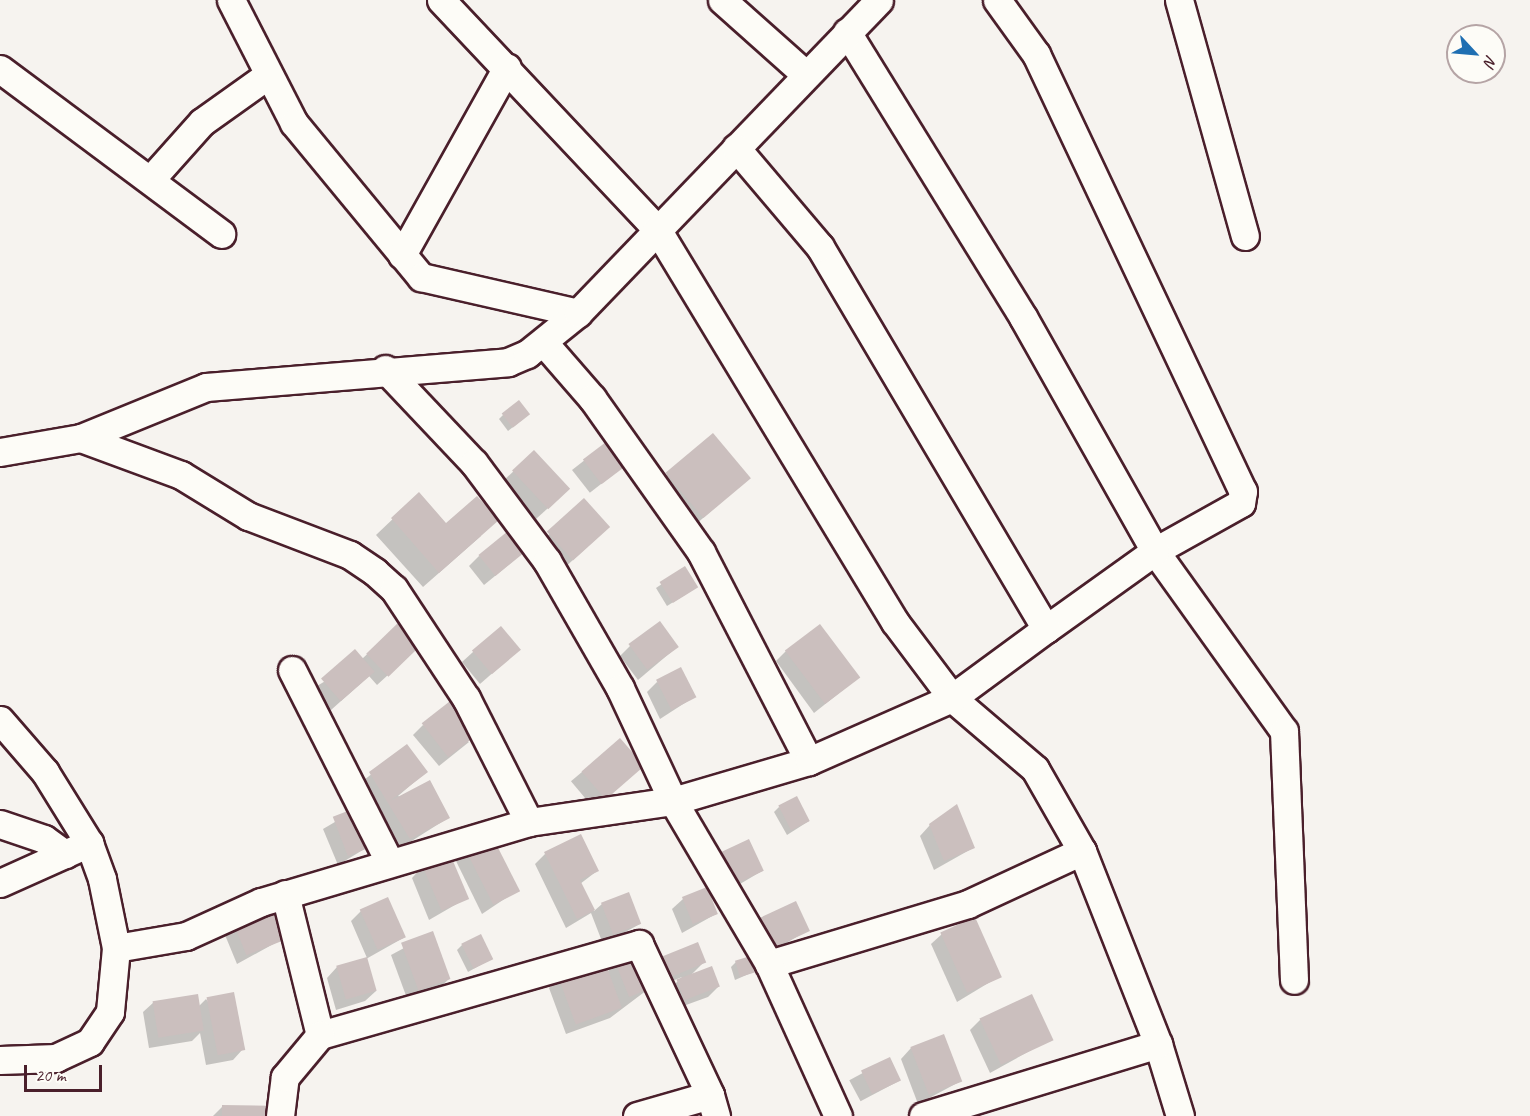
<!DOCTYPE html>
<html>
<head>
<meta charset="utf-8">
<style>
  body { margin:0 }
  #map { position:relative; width:1530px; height:1116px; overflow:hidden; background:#f6f3ef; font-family:Caveat,sans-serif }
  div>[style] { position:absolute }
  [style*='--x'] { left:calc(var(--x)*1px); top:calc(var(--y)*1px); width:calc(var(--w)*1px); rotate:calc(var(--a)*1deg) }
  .shadow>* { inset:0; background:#0003; transform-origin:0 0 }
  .building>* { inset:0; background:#cbbfbe; transform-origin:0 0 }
  .roads { filter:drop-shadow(2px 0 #4a1f2b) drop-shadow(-2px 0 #4a1f2b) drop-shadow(0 2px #4a1f2b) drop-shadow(0 -2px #4a1f2b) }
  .street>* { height:27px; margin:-13.5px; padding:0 13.5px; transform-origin:13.5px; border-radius:13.5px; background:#fdfcf7 }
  span { translate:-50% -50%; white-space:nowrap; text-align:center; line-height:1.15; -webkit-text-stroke:4.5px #fdfcf7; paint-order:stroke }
  .north { position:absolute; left:1446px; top:24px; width:60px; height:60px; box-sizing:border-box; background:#fdfcf7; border:2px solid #b5a4a5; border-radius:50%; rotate:116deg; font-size:16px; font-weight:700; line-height:24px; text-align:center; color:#4a1f2b }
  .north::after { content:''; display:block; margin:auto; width:21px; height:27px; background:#1f6fb2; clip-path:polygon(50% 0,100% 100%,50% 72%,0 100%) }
  .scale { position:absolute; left:24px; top:1065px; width:78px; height:27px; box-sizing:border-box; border:3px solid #4a1f2b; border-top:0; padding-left:8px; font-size:18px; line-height:21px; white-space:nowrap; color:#4a1f2b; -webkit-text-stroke:4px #fdfcf7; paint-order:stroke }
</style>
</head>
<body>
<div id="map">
  <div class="shadow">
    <div style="clip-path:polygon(503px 415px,523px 419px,508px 431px,499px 419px)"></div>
    <div style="left:613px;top:438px;width:29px;height:52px;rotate:52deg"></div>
    <div style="clip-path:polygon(534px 452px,558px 499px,536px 519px,502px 482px)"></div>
    <div style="clip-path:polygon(667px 474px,749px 478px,687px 532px,652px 489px)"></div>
    <div style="clip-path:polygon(419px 494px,446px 526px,481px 536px,423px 587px,376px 535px)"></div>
    <div style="clip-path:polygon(584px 501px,598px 537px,562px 570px,539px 544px)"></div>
    <div style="clip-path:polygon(479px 556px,512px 562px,484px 585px,469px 566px)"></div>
    <div style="clip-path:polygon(685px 568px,691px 591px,667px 606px,656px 588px)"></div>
    <div style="clip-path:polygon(400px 623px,410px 655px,377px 685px,369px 676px,331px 710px,312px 689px,362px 659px)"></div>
    <div style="clip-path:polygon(630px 646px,677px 647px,638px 680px,620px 656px)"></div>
    <div style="clip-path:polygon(519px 650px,480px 684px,462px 662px,473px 652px)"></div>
    <div style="clip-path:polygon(786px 651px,858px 678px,814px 713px,776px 661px)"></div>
    <div style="clip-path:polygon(657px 682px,694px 697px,660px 719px,647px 692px)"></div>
    <div style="clip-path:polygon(423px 725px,469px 742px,439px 766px,413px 735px)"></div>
    <div style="left:620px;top:740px;width:34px;height:64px;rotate:50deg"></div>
    <div style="clip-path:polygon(407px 746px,426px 772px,398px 796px,448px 818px,399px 849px,359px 784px)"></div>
    <div style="clip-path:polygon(779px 807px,809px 821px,787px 835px,774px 812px)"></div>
    <div style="clip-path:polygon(357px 809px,371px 845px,338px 865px,323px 829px)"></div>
    <div style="clip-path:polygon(930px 825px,973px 848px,934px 870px,920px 836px)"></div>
    <div style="clip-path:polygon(466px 851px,518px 890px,482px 914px,456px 861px)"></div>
    <div style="clip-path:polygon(545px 854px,597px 871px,580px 884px,594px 911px,602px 904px,640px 924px,603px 944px,591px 913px,566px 928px,535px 864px)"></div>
    <div style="clip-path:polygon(710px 864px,762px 871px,723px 894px)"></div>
    <div style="clip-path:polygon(422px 867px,467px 898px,429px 920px,412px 878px)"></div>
    <div style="clip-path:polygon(683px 899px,716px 914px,682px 933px,672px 909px)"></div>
    <div style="clip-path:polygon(361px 911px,405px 937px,366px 959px,376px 991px,365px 1001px,336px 1010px,327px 978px,337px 967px,367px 958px,351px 921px)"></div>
    <div style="clip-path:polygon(761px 919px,808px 930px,763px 957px,751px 929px)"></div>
    <div style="clip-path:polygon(235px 925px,286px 937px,237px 964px,225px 935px)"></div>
    <div style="clip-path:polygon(432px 933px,449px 979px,438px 989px,408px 1001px,391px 955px)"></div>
    <div style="clip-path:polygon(942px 934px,1000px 976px,957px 1002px,931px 944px)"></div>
    <div style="clip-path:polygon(462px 945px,491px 959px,468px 972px,457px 950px)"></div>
    <div style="clip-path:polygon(664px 958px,704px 962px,689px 977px,719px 986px,708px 997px,675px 1009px,668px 991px,682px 977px,660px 986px,653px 968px)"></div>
    <div style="clip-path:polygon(736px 962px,760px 969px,735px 980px,731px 967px)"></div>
    <div style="clip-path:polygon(616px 963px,651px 987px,610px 1018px,566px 1034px,549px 988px,559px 977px,607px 972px)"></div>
    <div style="clip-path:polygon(206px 999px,243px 1049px,233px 1060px,206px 1065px,200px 1033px,192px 1041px,149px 1048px,143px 1012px,154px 1002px,199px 1006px)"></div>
    <div style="clip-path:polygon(980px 1020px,1051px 1039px,990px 1073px,970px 1030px)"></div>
    <div style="clip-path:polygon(911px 1048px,961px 1081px,918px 1104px,901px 1059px)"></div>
    <div style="left:889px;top:1059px;width:24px;height:45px;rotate:62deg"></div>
    <div style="clip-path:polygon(223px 1106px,267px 1116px,213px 1116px)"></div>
  </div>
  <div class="building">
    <div style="left:519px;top:400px;width:18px;height:22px;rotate:52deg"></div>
    <div style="left:713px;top:433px;width:59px;height:62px;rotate:50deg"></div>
    <div style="left:614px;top:436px;width:31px;height:39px;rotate:53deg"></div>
    <div style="left:534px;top:450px;width:53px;height:30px;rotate:47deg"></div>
    <div style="clip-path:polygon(419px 492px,446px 523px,477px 496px,499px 520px,439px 573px,391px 518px)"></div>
    <div style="left:584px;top:498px;width:39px;height:50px;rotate:48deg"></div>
    <div style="left:508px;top:531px;width:27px;height:38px;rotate:51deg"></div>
    <div style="left:685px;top:566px;width:25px;height:30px;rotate:58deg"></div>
    <div style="left:400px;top:621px;width:32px;height:47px;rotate:46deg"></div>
    <div style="left:660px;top:621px;width:32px;height:39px;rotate:54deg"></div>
    <div style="left:820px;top:624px;width:67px;height:44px;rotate:53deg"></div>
    <div style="left:501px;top:626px;width:31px;height:38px;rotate:50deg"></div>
    <div style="left:355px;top:649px;width:30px;height:45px;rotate:49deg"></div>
    <div style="left:681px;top:667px;width:34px;height:28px;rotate:63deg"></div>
    <div style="left:454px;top:698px;width:43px;height:41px;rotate:52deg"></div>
    <div style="left:620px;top:738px;width:37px;height:51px;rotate:49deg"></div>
    <div style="clip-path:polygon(407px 744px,428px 772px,390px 801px,430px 780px,450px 818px,410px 839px,369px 772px)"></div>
    <div style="left:797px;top:796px;width:28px;height:21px;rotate:63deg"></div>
    <div style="clip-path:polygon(957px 804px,975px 848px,944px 861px,929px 824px)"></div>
    <div style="left:358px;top:807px;width:42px;height:27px;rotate:69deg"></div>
    <div style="clip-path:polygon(581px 834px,599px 871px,580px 880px,595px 910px,577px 919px,544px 852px)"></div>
    <div style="left:492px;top:836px;width:62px;height:30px;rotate:63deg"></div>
    <div style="left:749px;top:839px;width:35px;height:33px;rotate:65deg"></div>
    <div style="left:450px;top:854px;width:49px;height:30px;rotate:67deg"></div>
    <div style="left:707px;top:887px;width:29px;height:27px;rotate:68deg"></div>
    <div style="left:629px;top:892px;width:34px;height:30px;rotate:69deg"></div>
    <div style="left:388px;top:897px;width:44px;height:31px;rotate:66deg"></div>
    <div style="left:796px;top:901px;width:33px;height:40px;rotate:65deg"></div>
    <div style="left:275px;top:906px;width:35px;height:45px;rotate:68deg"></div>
    <div style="left:975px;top:917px;width:66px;height:38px;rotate:66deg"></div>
    <div style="left:433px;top:931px;width:51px;height:34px;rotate:70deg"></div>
    <div style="left:481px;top:934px;width:28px;height:22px;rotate:64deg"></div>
    <div style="left:698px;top:942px;width:22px;height:38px;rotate:68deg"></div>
    <div style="left:639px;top:952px;width:38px;height:26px;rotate:68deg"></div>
    <div style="left:757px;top:954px;width:17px;height:23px;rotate:73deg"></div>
    <div style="left:367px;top:957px;width:35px;height:32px;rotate:74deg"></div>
    <div style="left:604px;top:959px;width:52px;height:49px;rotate:70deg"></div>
    <div style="left:712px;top:966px;width:22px;height:38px;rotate:69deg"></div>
    <div style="left:234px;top:992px;width:59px;height:28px;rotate:79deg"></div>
    <div style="left:198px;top:994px;width:37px;height:46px;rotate:81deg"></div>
    <div style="left:1032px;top:994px;width:51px;height:58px;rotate:65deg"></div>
    <div style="left:944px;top:1034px;width:51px;height:36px;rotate:69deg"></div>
    <div style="left:890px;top:1057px;width:26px;height:32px;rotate:65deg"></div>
    <div style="left:222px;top:1105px;width:47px;height:11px;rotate:1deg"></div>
  </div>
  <div class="roads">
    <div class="street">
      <div style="--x:231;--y:0;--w:138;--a:62.9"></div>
      <div style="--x:294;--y:123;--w:200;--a:50.5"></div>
      <div style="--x:421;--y:277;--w:161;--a:12.9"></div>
      <div style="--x:441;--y:0;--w:315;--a:46.7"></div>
      <div style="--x:657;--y:229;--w:459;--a:58.8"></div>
      <div style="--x:895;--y:622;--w:95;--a:53.1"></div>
      <div style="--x:952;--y:698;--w:109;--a:40.5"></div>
      <div style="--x:1035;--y:769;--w:95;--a:60.2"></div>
      <div style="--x:1082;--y:851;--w:126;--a:155.1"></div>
      <div style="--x:968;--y:904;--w:208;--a:163.2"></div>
      <div style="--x:722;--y:0;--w:110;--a:41.7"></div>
      <div style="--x:997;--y:0;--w:67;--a:54.2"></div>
      <div style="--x:1036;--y:54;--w:484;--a:64.7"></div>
      <div style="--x:1243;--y:491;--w:12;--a:99"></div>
      <div style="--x:1241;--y:503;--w:98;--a:150.8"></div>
      <div style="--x:1155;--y:551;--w:221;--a:54.4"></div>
      <div style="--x:1284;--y:731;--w:249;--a:87.7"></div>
      <div style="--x:1179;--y:0;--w:245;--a:74.4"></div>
      <div style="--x:847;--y:32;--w:335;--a:58.3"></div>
      <div style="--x:1023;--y:317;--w:269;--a:60.6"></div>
      <div style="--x:1155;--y:551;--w:134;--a:144.4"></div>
      <div style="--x:0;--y:69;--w:276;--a:36.7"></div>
      <div style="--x:151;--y:179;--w:76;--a:-48.2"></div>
      <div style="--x:202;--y:122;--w:81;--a:-35.5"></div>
      <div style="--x:402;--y:255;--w:215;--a:-60.8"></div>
      <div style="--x:545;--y:344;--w:72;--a:49"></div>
      <div style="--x:592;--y:398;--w:189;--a:54.7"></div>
      <div style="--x:701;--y:552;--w:235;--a:62.7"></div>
      <div style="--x:385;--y:369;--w:129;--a:46.6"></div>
      <div style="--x:474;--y:463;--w:122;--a:53.3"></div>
      <div style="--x:547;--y:561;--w:146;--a:60.1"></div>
      <div style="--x:620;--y:688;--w:125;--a:64.9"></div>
      <div style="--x:673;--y:801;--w:189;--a:59.5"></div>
      <div style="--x:769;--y:964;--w:167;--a:65.6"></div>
      <div style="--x:81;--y:438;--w:107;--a:20.3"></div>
      <div style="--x:181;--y:475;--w:79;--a:31.5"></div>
      <div style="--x:248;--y:516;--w:109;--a:20.9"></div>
      <div style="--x:350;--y:555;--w:30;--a:34"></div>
      <div style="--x:375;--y:572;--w:25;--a:42"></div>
      <div style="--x:394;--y:589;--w:131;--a:56.6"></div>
      <div style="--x:466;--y:698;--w:139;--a:63.1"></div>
      <div style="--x:0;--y:452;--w:82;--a:-9.8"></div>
      <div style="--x:81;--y:438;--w:135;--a:-22.2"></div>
      <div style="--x:206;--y:387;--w:303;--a:-4.7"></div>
      <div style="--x:508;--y:362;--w:21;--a:-23"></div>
      <div style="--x:527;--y:354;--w:65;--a:-38.8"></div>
      <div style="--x:578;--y:313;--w:434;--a:-46.1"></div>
      <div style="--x:292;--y:670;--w:216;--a:63.1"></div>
      <div style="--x:0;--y:720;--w:69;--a:49.1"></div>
      <div style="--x:45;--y:772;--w:84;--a:58.2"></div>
      <div style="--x:89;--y:843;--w:38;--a:70"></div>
      <div style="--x:102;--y:879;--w:70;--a:78.5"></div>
      <div style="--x:116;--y:948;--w:64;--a:95.4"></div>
      <div style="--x:110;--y:1012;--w:36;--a:124"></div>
      <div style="--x:90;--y:1042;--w:38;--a:155"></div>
      <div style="--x:56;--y:1058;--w:56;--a:178"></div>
      <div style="--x:0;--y:824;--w:46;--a:18.8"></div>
      <div style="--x:44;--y:839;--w:26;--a:36"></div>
      <div style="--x:1082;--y:851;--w:207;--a:68.5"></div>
      <div style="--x:1158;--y:1044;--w:75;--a:73"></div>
      <div style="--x:0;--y:883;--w:98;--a:-24.2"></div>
      <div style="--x:285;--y:894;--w:145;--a:76.1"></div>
      <div style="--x:320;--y:1035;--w:332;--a:-15.9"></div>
      <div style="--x:639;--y:944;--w:167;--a:64.8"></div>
      <div style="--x:116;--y:948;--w:71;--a:-9.7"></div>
      <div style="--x:186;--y:936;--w:82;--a:-24.4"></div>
      <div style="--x:261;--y:902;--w:280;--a:-16.6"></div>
      <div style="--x:529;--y:822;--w:146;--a:-8.3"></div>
      <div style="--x:673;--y:801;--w:142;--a:-16.4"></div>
      <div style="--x:809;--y:761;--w:156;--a:-23.8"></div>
      <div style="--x:952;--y:698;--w:117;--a:-36.3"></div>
      <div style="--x:1046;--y:629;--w:444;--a:-120.6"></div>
      <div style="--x:820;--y:247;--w:130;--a:-130.3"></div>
      <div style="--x:280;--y:1116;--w:39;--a:-83"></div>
      <div style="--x:285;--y:1077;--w:55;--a:-50.2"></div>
      <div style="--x:637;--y:1116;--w:76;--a:-16"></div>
      <div style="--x:710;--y:1095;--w:22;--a:74"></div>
      <div style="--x:923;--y:1116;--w:246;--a:-17"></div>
    </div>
  </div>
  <div class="north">N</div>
  <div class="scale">20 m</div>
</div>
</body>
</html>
